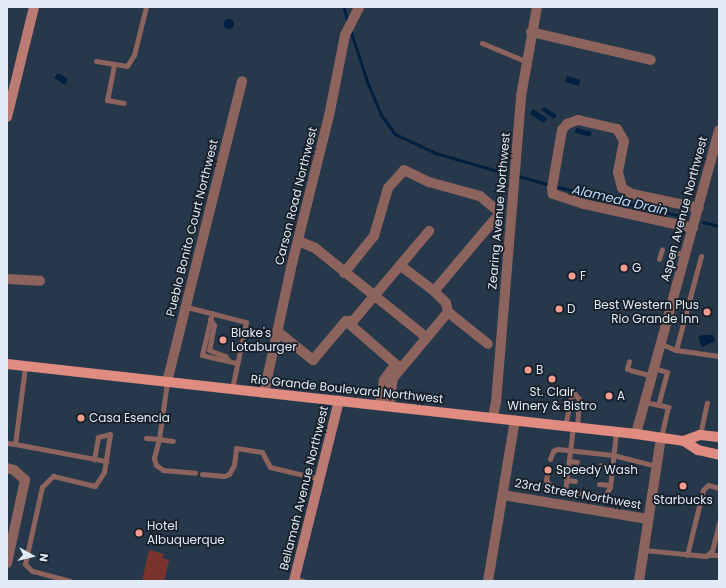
<!DOCTYPE html>
<html>
<head>
<meta charset="utf-8">
<style>
  body { margin:0 }
  #map { position:relative; width:726px; height:588px; overflow:hidden; background:#27384b; font-family:Poppins,sans-serif }
  div>[style] { position:absolute }
  [style*='--x'] { left:calc(var(--x)*1px); top:calc(var(--y)*1px); width:calc(var(--w)*1px); rotate:calc(var(--a)*1deg) }
  .green>* { inset:0; background:#7a342d }
  .water>* { inset:0; background:#002041; transform-origin:0 0 }
  .round { border-radius:50% }
  .stream>* { height:2.5px; margin:-1.25px; padding:0 1.25px; transform-origin:1.25px; border-radius:1.25px; background:#002041 }
  .lane>* { height:5px; margin:-2.5px; padding:0 2.5px; transform-origin:2.5px; border-radius:2.5px; background:#8d635d }
  .street>* { height:10px; margin:-5px; padding:0 5px; transform-origin:5px; border-radius:5px; background:#8d635d }
  .secondary>* { height:10px; margin:-5px; padding:0 5px; transform-origin:5px; border-radius:5px; background:#bc7b72 }
  .primary>* { height:10px; margin:-5px; padding:0 5px; transform-origin:5px; border-radius:5px; background:#e08c81 }
  .dots>* { width:11px; height:11px; translate:-50% -50%; box-sizing:border-box; border:2px solid #171f28; border-radius:50% }
  span { translate:-50% -50%; white-space:nowrap; text-align:center; line-height:1.15; -webkit-text-stroke:3.5px #171f28; paint-order:stroke }
  .street-label { font-size:12px; color:#e1ebf7 }
  .poi-label { font-size:12px; color:#e1ebf7 }
  .left { translate:0 -50%; text-align:left }
  .right { translate:-100% -50%; text-align:right }
  .water-label { font-size:13px; color:#b8d9fd; font-style:italic }
  .frame { position:absolute; inset:0; border:8px solid #e1ebf7; pointer-events:none }
  .north { position:absolute; left:12px; top:536px; width:40px; height:40px; -webkit-text-stroke:3px #171f28; paint-order:stroke; rotate:98deg; font-size:11px; font-weight:700; line-height:16px; text-align:center; color:#e1ebf7 }
  .north::after { content:''; display:block; margin:auto; width:14px; height:18px; background:#e1ebf7; clip-path:polygon(50% 0,100% 100%,50% 72%,0 100%) }
</style>
</head>
<body>
<div id="map">
  <div class="green">
    <div style="clip-path:polygon(149px 550px,164px 554px,162px 558px,169px 560px,164px 581px,142px 581px)"></div>
  </div>
  <div class="water">
    <div class="round" style="left:224px;top:19px;width:10px;height:10px"></div>
    <div style="clip-path:polygon(58px 73px,68px 79px,65px 85px,54px 78px)"></div>
    <div style="left:567px;top:76px;width:14px;height:6px;rotate:17deg"></div>
    <div style="clip-path:polygon(544px 107px,557px 115px,554px 119px,541px 110px)"></div>
    <div style="left:533px;top:109px;width:17px;height:6px;rotate:33deg"></div>
    <div style="left:576px;top:128px;width:16px;height:5px;rotate:14deg"></div>
    <div style="clip-path:polygon(703px 335px,713px 335px,715px 341px,702px 347px,698px 337px)"></div>
  </div>
  <div class="stream">
    <div style="--x:344;--y:7;--w:15;--a:74"></div>
    <div style="--x:351;--y:31;--w:55;--a:71.9"></div>
    <div style="--x:368;--y:83;--w:34;--a:67"></div>
    <div style="--x:381;--y:114;--w:24;--a:55"></div>
    <div style="--x:395;--y:134;--w:45;--a:24.9"></div>
    <div style="--x:436;--y:153;--w:68;--a:16.3"></div>
    <div style="--x:519;--y:176;--w:29;--a:16"></div>
    <div style="--x:558;--y:187;--w:126;--a:13.3"></div>
    <div style="--x:703;--y:222;--w:16;--a:14"></div>
  </div>
  <div class="lane">
    <div style="--x:482;--y:43;--w:47;--a:22.7"></div>
    <div style="--x:96;--y:61;--w:31;--a:9"></div>
    <div style="--x:127;--y:66;--w:13;--a:-58"></div>
    <div style="--x:134;--y:55;--w:49;--a:-76"></div>
    <div style="--x:114;--y:65;--w:36;--a:101"></div>
    <div style="--x:107;--y:100;--w:17;--a:10"></div>
    <div style="--x:675;--y:252;--w:10;--a:17"></div>
    <div style="--x:701;--y:256;--w:97;--a:104.9"></div>
    <div style="--x:676;--y:350;--w:43;--a:7.9"></div>
    <div style="--x:659;--y:259;--w:10;--a:-73"></div>
    <div style="--x:187;--y:307;--w:61;--a:14.3"></div>
    <div style="--x:246;--y:322;--w:68;--a:101.8"></div>
    <div style="--x:212;--y:313;--w:43;--a:103.4"></div>
    <div style="--x:202;--y:355;--w:36;--a:13"></div>
    <div style="--x:210;--y:319;--w:7;--a:56"></div>
    <div style="--x:214;--y:325;--w:25;--a:101"></div>
    <div style="--x:209;--y:350;--w:17;--a:21"></div>
    <div style="--x:225;--y:356;--w:6;--a:51"></div>
    <div style="--x:661;--y:344;--w:16;--a:22"></div>
    <div style="--x:654;--y:368;--w:14;--a:17"></div>
    <div style="--x:667;--y:372;--w:34;--a:105"></div>
    <div style="--x:627;--y:369;--w:8;--a:-76"></div>
    <div style="--x:630;--y:370;--w:23;--a:15"></div>
    <div style="--x:167;--y:382;--w:58;--a:98"></div>
    <div style="--x:159;--y:439;--w:14;--a:8"></div>
    <div style="--x:645;--y:402;--w:24;--a:12"></div>
    <div style="--x:668;--y:407;--w:32;--a:103"></div>
    <div style="--x:565;--y:426;--w:30;--a:-78"></div>
    <div style="--x:571;--y:397;--w:5;--a:-37"></div>
    <div style="--x:575;--y:394;--w:6;--a:51"></div>
    <div style="--x:579;--y:399;--w:28;--a:94"></div>
    <div style="--x:700;--y:435;--w:33;--a:-78"></div>
    <div style="--x:146;--y:438;--w:13;--a:4"></div>
    <div style="--x:159;--y:439;--w:20;--a:105"></div>
    <div style="--x:154;--y:458;--w:7;--a:74"></div>
    <div style="--x:156;--y:465;--w:9;--a:36"></div>
    <div style="--x:163;--y:470;--w:32;--a:5"></div>
    <div style="--x:7;--y:443;--w:8;--a:7"></div>
    <div style="--x:15;--y:444;--w:78;--a:-82.6"></div>
    <div style="--x:15;--y:444;--w:93;--a:10.6"></div>
    <div style="--x:550;--y:459;--w:9;--a:-69"></div>
    <div style="--x:553;--y:451;--w:5;--a:-22"></div>
    <div style="--x:558;--y:449;--w:55;--a:6.2"></div>
    <div style="--x:613;--y:455;--w:44;--a:14.3"></div>
    <div style="--x:569;--y:461;--w:8;--a:7"></div>
    <div style="--x:601;--y:465;--w:11;--a:5"></div>
    <div style="--x:202;--y:474;--w:22;--a:5"></div>
    <div style="--x:224;--y:476;--w:5;--a:-22"></div>
    <div style="--x:229;--y:474;--w:10;--a:-61"></div>
    <div style="--x:234;--y:465;--w:17;--a:-83"></div>
    <div style="--x:236;--y:448;--w:26;--a:9"></div>
    <div style="--x:262;--y:452;--w:17;--a:62"></div>
    <div style="--x:270;--y:467;--w:51;--a:13.5"></div>
    <div style="--x:547;--y:475;--w:5;--a:101"></div>
    <div style="--x:546;--y:480;--w:11;--a:52"></div>
    <div style="--x:553;--y:489;--w:49;--a:8.1"></div>
    <div style="--x:602;--y:496;--w:4;--a:-27"></div>
    <div style="--x:606;--y:494;--w:8;--a:-60"></div>
    <div style="--x:610;--y:487;--w:55;--a:-83.8"></div>
    <div style="--x:567;--y:480;--w:8;--a:7"></div>
    <div style="--x:599;--y:484;--w:11;--a:5"></div>
    <div style="--x:565;--y:491;--w:64;--a:-82.9"></div>
    <div style="--x:644;--y:550;--w:62;--a:5.5"></div>
    <div style="--x:706;--y:556;--w:8;--a:-40"></div>
    <div style="--x:712;--y:551;--w:29;--a:-76"></div>
    <div style="--x:687;--y:555;--w:67;--a:-76.2"></div>
    <div style="--x:703;--y:490;--w:7;--a:-45"></div>
    <div style="--x:708;--y:485;--w:11;--a:15"></div>
    <div style="--x:709;--y:555;--w:10;--a:0"></div>
    <div style="--x:295;--y:579;--w:9;--a:13"></div>
    <div style="--x:70;--y:581;--w:39;--a:-165"></div>
    <div style="--x:32;--y:571;--w:10;--a:-135"></div>
    <div style="--x:25;--y:564;--w:79;--a:-77.6"></div>
    <div style="--x:42;--y:487;--w:16;--a:-45"></div>
    <div style="--x:53;--y:476;--w:43;--a:13.4"></div>
    <div style="--x:95;--y:486;--w:17;--a:-57"></div>
    <div style="--x:104;--y:472;--w:38;--a:-81"></div>
    <div style="--x:110;--y:434;--w:12;--a:166"></div>
    <div style="--x:98;--y:437;--w:23;--a:100"></div>
  </div>
  <div class="street">
    <div style="--x:531;--y:32;--w:123;--a:13.1"></div>
    <div style="--x:693;--y:228;--w:112;--a:-167.6"></div>
    <div style="--x:584;--y:204;--w:33;--a:-162"></div>
    <div style="--x:553;--y:194;--w:6;--a:-99"></div>
    <div style="--x:552;--y:188;--w:59;--a:-80.2"></div>
    <div style="--x:562;--y:130;--w:8;--a:-50"></div>
    <div style="--x:567;--y:124;--w:12;--a:-20"></div>
    <div style="--x:578;--y:120;--w:40;--a:13"></div>
    <div style="--x:617;--y:129;--w:14;--a:60"></div>
    <div style="--x:624;--y:141;--w:32;--a:101"></div>
    <div style="--x:618;--y:172;--w:16;--a:76"></div>
    <div style="--x:622;--y:188;--w:12;--a:31"></div>
    <div style="--x:632;--y:194;--w:68;--a:11.8"></div>
    <div style="--x:298;--y:241;--w:18;--a:22"></div>
    <div style="--x:315;--y:248;--w:142;--a:38.7"></div>
    <div style="--x:401;--y:266;--w:41;--a:37.1"></div>
    <div style="--x:434;--y:291;--w:17;--a:45"></div>
    <div style="--x:446;--y:303;--w:9;--a:77"></div>
    <div style="--x:448;--y:312;--w:51;--a:38.7"></div>
    <div style="--x:344;--y:273;--w:48;--a:-51"></div>
    <div style="--x:374;--y:236;--w:50;--a:-73.7"></div>
    <div style="--x:388;--y:188;--w:24;--a:-48"></div>
    <div style="--x:404;--y:170;--w:28;--a:26"></div>
    <div style="--x:429;--y:182;--w:53;--a:15.4"></div>
    <div style="--x:480;--y:196;--w:26;--a:40"></div>
    <div style="--x:500;--y:213;--w:102;--a:130.2"></div>
    <div style="--x:7;--y:279;--w:33;--a:3"></div>
    <div style="--x:346;--y:321;--w:72;--a:41"></div>
    <div style="--x:278;--y:332;--w:45;--a:38.7"></div>
    <div style="--x:313;--y:360;--w:51;--a:-49.8"></div>
    <div style="--x:346;--y:321;--w:7;--a:0"></div>
    <div style="--x:353;--y:321;--w:118;--a:-49.8"></div>
    <div style="--x:167;--y:382;--w:310;--a:-76"></div>
    <div style="--x:264;--y:393;--w:128;--a:-77.8"></div>
    <div style="--x:291;--y:268;--w:157;--a:-76"></div>
    <div style="--x:329;--y:116;--w:83;--a:-78.8"></div>
    <div style="--x:345;--y:35;--w:31;--a:-63"></div>
    <div style="--x:380;--y:405;--w:25;--a:-81"></div>
    <div style="--x:384;--y:380;--w:17;--a:-54"></div>
    <div style="--x:389;--y:406;--w:28;--a:-82"></div>
    <div style="--x:393;--y:378;--w:86;--a:-50.2"></div>
    <div style="--x:493;--y:417;--w:15;--a:-79"></div>
    <div style="--x:496;--y:402;--w:307;--a:-85.3"></div>
    <div style="--x:521;--y:96;--w:90;--a:-79.8"></div>
    <div style="--x:636;--y:434;--w:315;--a:-74.7"></div>
    <div style="--x:7;--y:468;--w:7;--a:16"></div>
    <div style="--x:14;--y:470;--w:15;--a:42"></div>
    <div style="--x:25;--y:480;--w:85;--a:102.2"></div>
    <div style="--x:503;--y:495;--w:147;--a:9.4"></div>
    <div style="--x:488;--y:581;--w:163;--a:-80.5"></div>
    <div style="--x:639;--y:581;--w:145;--a:-81.3"></div>
  </div>
  <div class="secondary">
    <div style="--x:7;--y:117;--w:113;--a:-76.2"></div>
    <div style="--x:294;--y:581;--w:186;--a:-76"></div>
  </div>
  <div class="primary">
    <div style="--x:7;--y:364;--w:633;--a:6.35"></div>
    <div style="--x:636;--y:434;--w:49;--a:8.3"></div>
    <div style="--x:684;--y:441;--w:17;--a:33"></div>
    <div style="--x:698;--y:450;--w:22;--a:13"></div>
    <div style="--x:684;--y:441;--w:17;--a:-21"></div>
    <div style="--x:700;--y:435;--w:19;--a:6"></div>
  </div>
  <div class="dots">
    <div style="left:624px;top:268px;background:#f59c90"></div>
    <div style="left:572px;top:276px;background:#f59c90"></div>
    <div style="left:559px;top:309px;background:#f59c90"></div>
    <div style="left:707px;top:312px;background:#f59c90"></div>
    <div style="left:223px;top:340px;background:#f59c90"></div>
    <div style="left:528px;top:370px;background:#f59c90"></div>
    <div style="left:552px;top:379px;background:#f59c90"></div>
    <div style="left:609px;top:396px;background:#f59c90"></div>
    <div style="left:81px;top:418px;background:#f59c90"></div>
    <div style="left:548px;top:470px;background:#f59c90"></div>
    <div style="left:683px;top:486px;background:#f59c90"></div>
    <div style="left:139px;top:533px;background:#f59c90"></div>
  </div>
  <div class="street-label">
    <span style="left:296px;top:196px;rotate:-76deg">Carson Road Northwest</span>
    <span style="left:684px;top:209px;rotate:-75deg">Aspen Avenue Northwest</span>
    <span style="left:499px;top:211px;rotate:-85deg">Zearing Avenue Northwest</span>
    <span style="left:192px;top:228px;rotate:-76deg">Pueblo Bonito Court Northwest</span>
    <span style="left:347px;top:389px;rotate:6deg">Rio Grande Boulevard Northwest</span>
    <span style="left:304px;top:488px;rotate:-76deg">Bellamah Avenue Northwest</span>
    <span style="left:578px;top:494px;rotate:10deg">23rd Street Northwest</span>
  </div>
  <div class="poi-label">
    <span class="left" style="left:632px;top:268px">G</span>
    <span class="left" style="left:580px;top:276px">F</span>
    <span class="right" style="left:699px;top:312px">Best Western Plus<br>Rio Grande Inn</span>
    <span class="left" style="left:567px;top:309px">D</span>
    <span class="left" style="left:231px;top:340px">Blake's<br>Lotaburger</span>
    <span class="left" style="left:536px;top:370px">B</span>
    <span style="left:552px;top:399px">St. Clair<br>Winery &amp; Bistro</span>
    <span class="left" style="left:617px;top:396px">A</span>
    <span class="left" style="left:89px;top:418px">Casa Esencia</span>
    <span class="left" style="left:556px;top:470px">Speedy Wash</span>
    <span style="left:683px;top:500px">Starbucks</span>
    <span class="left" style="left:147px;top:533px">Hotel<br>Albuquerque</span>
  </div>
  <div class="water-label">
    <span style="left:620px;top:201px;rotate:13deg">Alameda Drain</span>
  </div>
  <div class="frame"></div>
  <div class="north">N</div>
</div>
</body>
</html>
